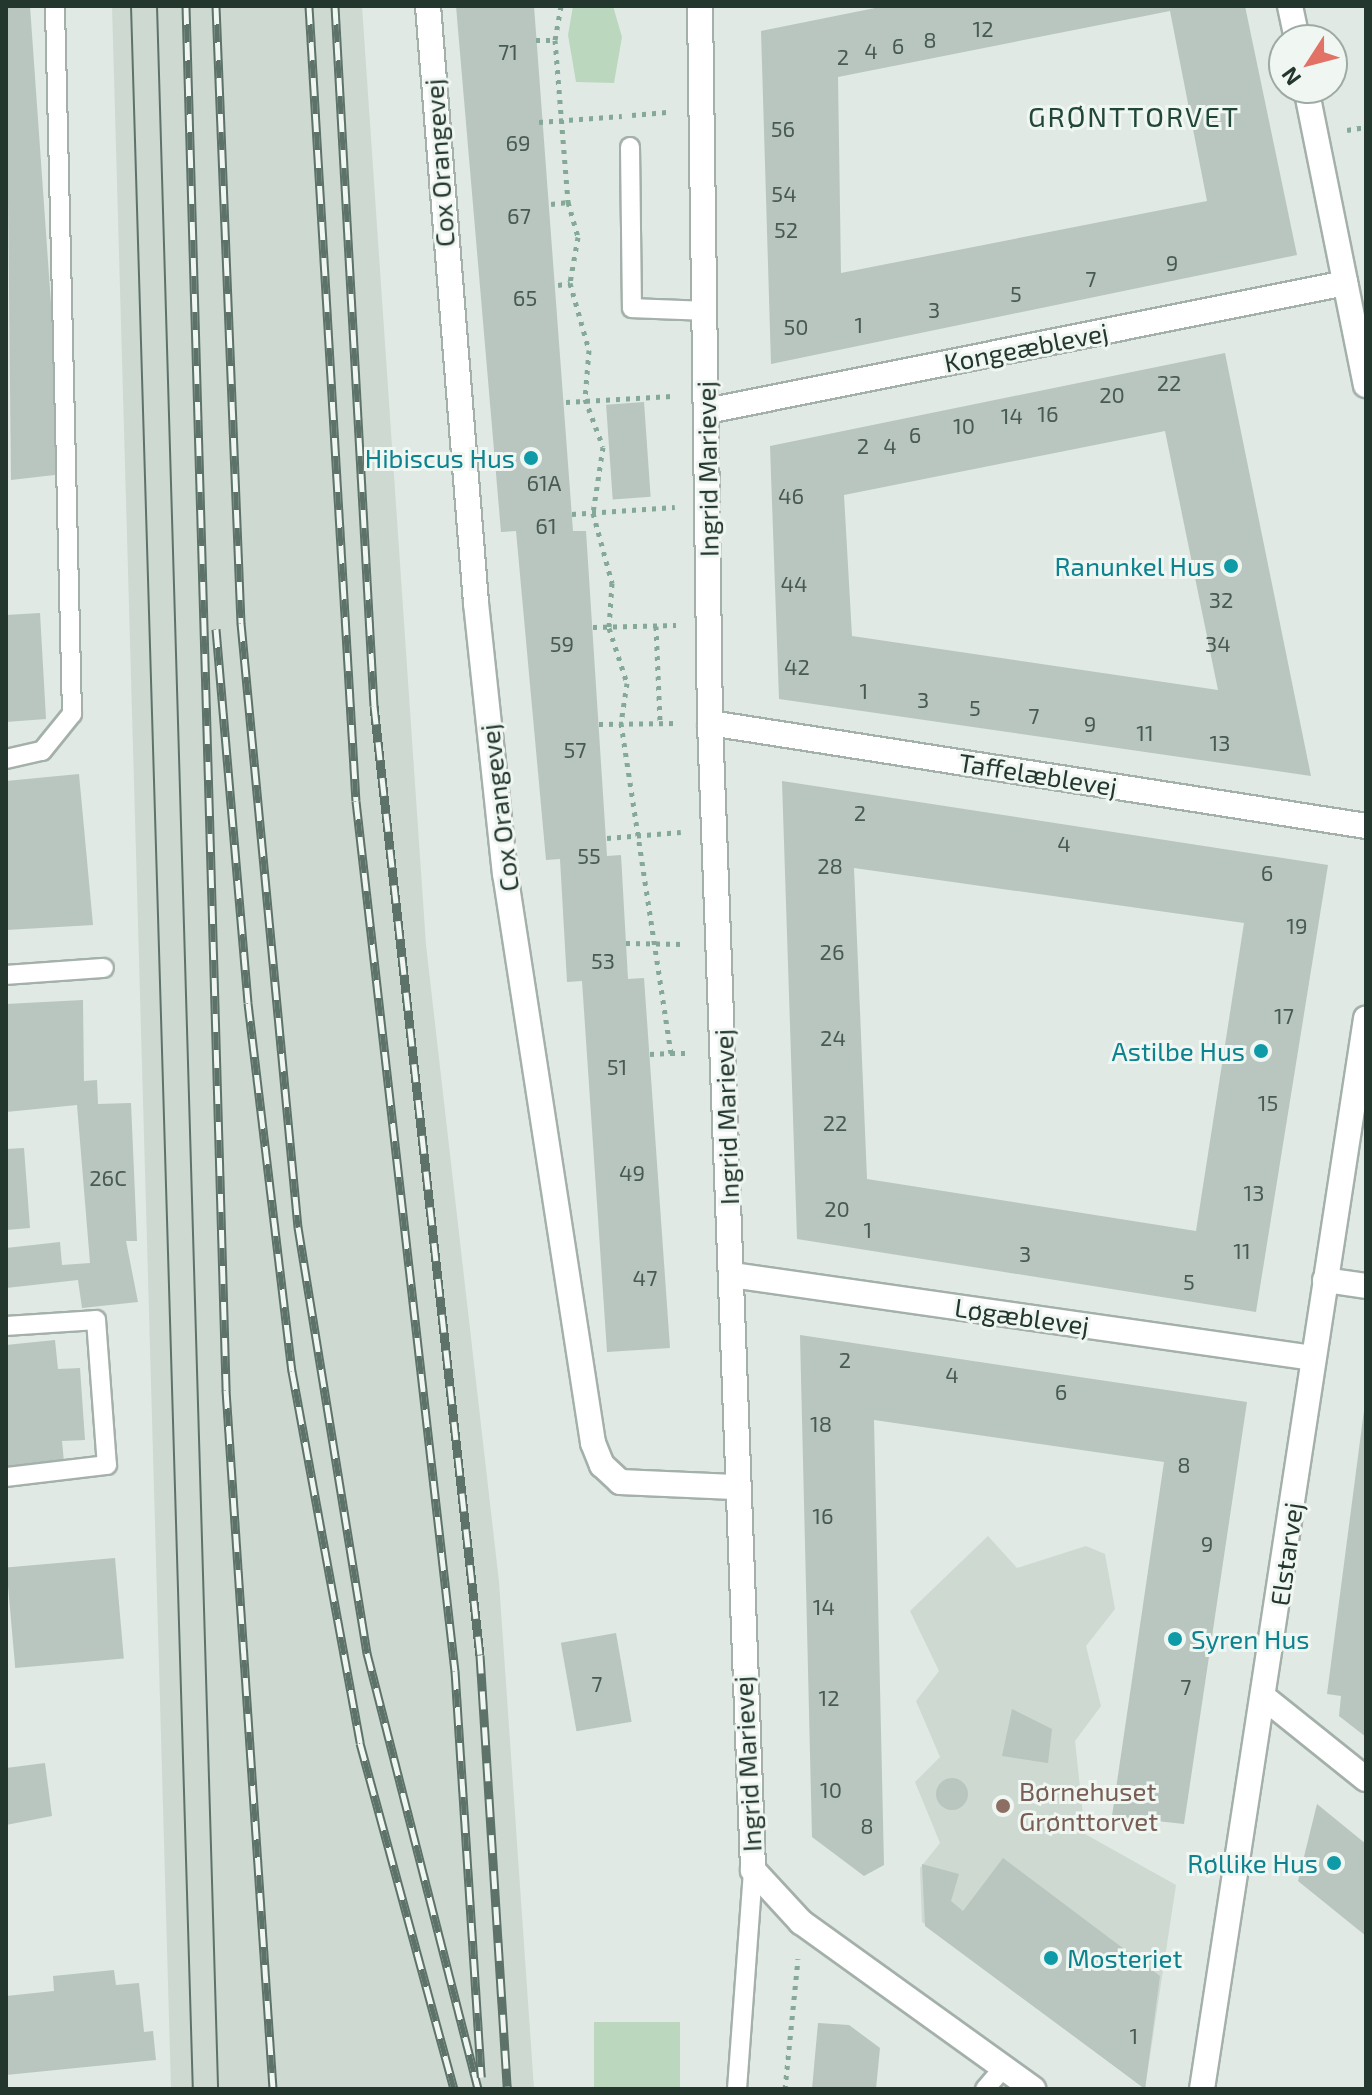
<!DOCTYPE html>
<html>
<head>
<meta charset="utf-8">
<style>
  body { margin:0 }
  #map { position:relative; width:1372px; height:2095px; overflow:hidden; background:#e0e9e4; font-family:"Exo 2",sans-serif }
  div>[style] { position:absolute }
  [style*='--x'] { left:calc(var(--x)*1px); top:calc(var(--y)*1px); width:calc(var(--w)*1px); rotate:calc(var(--a)*1deg) }
  .built>* { inset:0; background:#ced9d2 }
  .green>* { inset:0; background:#bbd8bf; transform-origin:0 0 }
  .building>* { inset:0; background:#b8c6bf; transform-origin:0 0 }
  .round { border-radius:50% }
  .path>* { height:5px; margin-top:-2.5px; transform-origin:0; background:repeating-linear-gradient(90deg,#84a998 0 4px,transparent 0 10px) }
  .roads { filter:drop-shadow(2px 0 #a4b0aa) drop-shadow(-2px 0 #a4b0aa) drop-shadow(0 2px #a4b0aa) drop-shadow(0 -2px #a4b0aa) }
  .service>* { height:18px; margin:-9px; padding:0 9px; transform-origin:9px; border-radius:9px; background:#fff }
  .minor>* { height:24px; margin:-12px; padding:0 12px; transform-origin:12px; border-radius:12px; background:#fff }
  .tram>* { height:2px; margin:-1px; padding:0 1px; transform-origin:1px; border-radius:1px; background:#5d736a }
  .rail>* { height:9px; margin-top:-4.5px; transform-origin:0; background:repeating-linear-gradient(90deg,#f0f6f2 0 18px,#5d736a 0 36px); box-sizing:border-box; border-block:2px solid #5d736a }
  .dots>* { width:22px; height:22px; translate:-50% -50%; box-sizing:border-box; border:4px solid #f0f6f2; border-radius:50% }
  span { translate:-50% -50%; white-space:nowrap; text-align:center; line-height:1.15; -webkit-text-stroke:6px #f0f6f2; paint-order:stroke }
  .number-label { font-size:22px; color:#485b53 }
  .number-label span { -webkit-text-stroke-width:0 }
  .street-label { font-size:26px; color:#23372f }
  .culture-label { font-size:26px; color:#0d838f }
  .right { translate:-100% -50%; text-align:right }
  .left { translate:0 -50%; text-align:left }
  .education-label { font-size:26px; color:#785e54 }
  .neighbourhood-label { font-size:28px; color:#214738; letter-spacing:2px }
  .frame { position:absolute; inset:0; border:8px solid #23372f; pointer-events:none }
  .north { position:absolute; left:1268px; top:24px; width:80px; height:80px; box-sizing:border-box; background:#f0f6f2; border:2px solid #9eaaa4; border-radius:50%; rotate:234deg; font-size:22px; font-weight:700; line-height:32px; text-align:center; color:#23372f }
  .north::after { content:''; display:block; margin:auto; width:28px; height:36px; background:#e27265; clip-path:polygon(50% 0,100% 100%,50% 72%,0 100%) }
</style>
</head>
<body>
<div id="map">
  <div class="built">
    <div style="clip-path:polygon(112px 6px,362px 6px,426px 945px,499px 1582px,534px 2089px,171px 2089px)"></div>
    <div style="clip-path:polygon(988px 1536px,1017px 1568px,1086px 1546px,1105px 1554px,1115px 1609px,1086px 1646px,1101px 1706px,1075px 1741px,1085px 1834px,1176px 1885px,1145px 2089px,922px 1922px,920px 1868px,940px 1843px,915px 1782px,940px 1757px,916px 1701px,939px 1671px,910px 1611px)"></div>
  </div>
  <div class="green">
    <div style="clip-path:polygon(573px 6px,613px 6px,622px 37px,614px 83px,576px 82px,568px 35px)"></div>
    <div style="left:680px;top:2022px;width:67px;height:86px;rotate:90deg"></div>
  </div>
  <div class="building">
    <div style="clip-path:polygon(6px 6px,30px 6px,63px 474px,11px 480px)"></div>
    <div style="clip-path:polygon(456px 6px,534px 6px,573px 531px,586px 531px,607px 856px,621px 855px,628px 979px,644px 978px,670px 1348px,607px 1352px,582px 981px,567px 982px,560px 859px,546px 860px,516px 531px,501px 532px)"></div>
    <div style="clip-path:polygon(evenodd,885px 6px,1245px 6px,1297px 255px,771px 364px,761px 31px,885px 6px,1170px 11px,1207px 201px,841px 273px,838px 77px,1170px 11px)"></div>
    <div style="clip-path:polygon(evenodd,1225px 353px,1311px 776px,779px 699px,770px 446px,1225px 353px,1165px 431px,1218px 690px,852px 636px,844px 495px,1165px 431px)"></div>
    <div style="left:644px;top:402px;width:95px;height:38px;rotate:86deg"></div>
    <div style="clip-path:polygon(40px 613px,46px 719px,6px 722px,6px 615px)"></div>
    <div style="clip-path:polygon(79px 774px,93px 925px,6px 930px,6px 781px)"></div>
    <div style="clip-path:polygon(evenodd,782px 781px,1328px 865px,1256px 1312px,797px 1239px,782px 781px,854px 868px,1244px 923px,1196px 1231px,867px 1179px,854px 868px)"></div>
    <div style="clip-path:polygon(83px 1000px,84px 1081px,97px 1080px,98px 1104px,131px 1103px,137px 1241px,126px 1241px,138px 1302px,82px 1308px,78px 1280px,6px 1288px,6px 1248px,60px 1242px,62px 1265px,90px 1263px,77px 1105px,6px 1112px,6px 1004px)"></div>
    <div style="clip-path:polygon(24px 1148px,30px 1228px,6px 1230px,6px 1149px)"></div>
    <div style="clip-path:polygon(800px 1335px,1247px 1402px,1184px 1824px,1112px 1816px,1164px 1462px,874px 1420px,884px 1865px,864px 1876px,812px 1837px)"></div>
    <div style="clip-path:polygon(55px 1340px,58px 1369px,80px 1368px,85px 1440px,62px 1441px,64px 1462px,6px 1468px,6px 1345px)"></div>
    <div style="clip-path:polygon(1366px 1395px,1366px 1737px,1339px 1716px,1341px 1696px,1327px 1694px)"></div>
    <div style="left:115px;top:1558px;width:101px;height:109px;rotate:85deg"></div>
    <div style="left:616px;top:1633px;width:90px;height:56px;rotate:80deg"></div>
    <div style="clip-path:polygon(1012px 1709px,1052px 1729px,1048px 1763px,1002px 1756px)"></div>
    <div style="clip-path:polygon(45px 1763px,52px 1816px,6px 1825px,6px 1768px)"></div>
    <div class="round" style="left:936px;top:1778px;width:32px;height:32px"></div>
    <div style="clip-path:polygon(1317px 1804px,1366px 1844px,1366px 1936px,1298px 1881px)"></div>
    <div style="clip-path:polygon(1003px 1858px,1160px 1976px,1145px 2089px,925px 1926px,922px 1864px,959px 1874px,951px 1901px,963px 1911px)"></div>
    <div style="clip-path:polygon(114px 1970px,116px 1985px,139px 1983px,144px 2032px,153px 2031px,156px 2060px,6px 2075px,6px 1996px,54px 1991px,53px 1976px)"></div>
    <div style="clip-path:polygon(818px 2023px,849px 2025px,880px 2048px,876px 2089px,812px 2089px)"></div>
  </div>
  <div class="path">
    <div style="--x:561;--y:6;--w:35;--a:100"></div>
    <div style="--x:555;--y:40;--w:163;--a:85.4"></div>
    <div style="--x:568;--y:202;--w:36;--a:74"></div>
    <div style="--x:578;--y:237;--w:47;--a:99.9"></div>
    <div style="--x:570;--y:283;--w:70;--a:74.2"></div>
    <div style="--x:589;--y:350;--w:49;--a:94.7"></div>
    <div style="--x:585;--y:399;--w:51;--a:69.4"></div>
    <div style="--x:603;--y:447;--w:67;--a:98.6"></div>
    <div style="--x:593;--y:513;--w:73;--a:74.8"></div>
    <div style="--x:612;--y:583;--w:45;--a:93.8"></div>
    <div style="--x:609;--y:628;--w:58;--a:71.9"></div>
    <div style="--x:627;--y:683;--w:40;--a:98.5"></div>
    <div style="--x:621;--y:723;--w:334;--a:81.4"></div>
    <div style="--x:671;--y:1053;--w:20;--a:0"></div>
    <div style="--x:536;--y:40;--w:19;--a:0"></div>
    <div style="--x:632;--y:115;--w:38;--a:-5"></div>
    <div style="--x:539;--y:122;--w:83;--a:-4.1"></div>
    <div style="--x:1347;--y:130;--w:19;--a:-9"></div>
    <div style="--x:551;--y:204;--w:17;--a:-7"></div>
    <div style="--x:558;--y:285;--w:12;--a:-9"></div>
    <div style="--x:566;--y:402;--w:106;--a:-3.2"></div>
    <div style="--x:572;--y:514;--w:103;--a:-3.9"></div>
    <div style="--x:656;--y:626;--w:97;--a:87.6"></div>
    <div style="--x:593;--y:627;--w:83;--a:-1.4"></div>
    <div style="--x:599;--y:724;--w:79;--a:-0.7"></div>
    <div style="--x:607;--y:838;--w:74;--a:-4.6"></div>
    <div style="--x:626;--y:943;--w:59;--a:1"></div>
    <div style="--x:650;--y:1054;--w:21;--a:-3"></div>
    <div style="--x:785;--y:2089;--w:131;--a:-84.3"></div>
  </div>
  <div class="roads">
    <div class="service">
      <div style="--x:630;--y:147;--w:161;--a:89.3"></div>
      <div style="--x:632;--y:308;--w:74;--a:2.3"></div>
      <div style="--x:6;--y:759;--w:37;--a:-13"></div>
      <div style="--x:42;--y:751;--w:48;--a:-51"></div>
      <div style="--x:72;--y:714;--w:708;--a:-91.38"></div>
      <div style="--x:6;--y:975;--w:98;--a:-4.1"></div>
      <div style="--x:6;--y:1326;--w:90;--a:-3.8"></div>
      <div style="--x:96;--y:1320;--w:145;--a:85.7"></div>
      <div style="--x:107;--y:1465;--w:102;--a:173.2"></div>
      <div style="--x:737;--y:2089;--w:220;--a:-85.8"></div>
      <div style="--x:985;--y:2089;--w:29;--a:-49"></div>
    </div>
    <div class="minor">
      <div style="--x:428;--y:6;--w:599;--a:85.4"></div>
      <div style="--x:476;--y:603;--w:272;--a:83.9"></div>
      <div style="--x:505;--y:873;--w:577;--a:81.22"></div>
      <div style="--x:593;--y:1443;--w:24;--a:68"></div>
      <div style="--x:602;--y:1465;--w:25;--a:43"></div>
      <div style="--x:620;--y:1482;--w:114;--a:2.5"></div>
      <div style="--x:700;--y:6;--w:717;--a:89.2"></div>
      <div style="--x:710;--y:723;--w:1148;--a:87.85"></div>
      <div style="--x:753;--y:1870;--w:71;--a:47.3"></div>
      <div style="--x:801;--y:1922;--w:286;--a:35.7"></div>
      <div style="--x:1290;--y:6;--w:35;--a:78"></div>
      <div style="--x:1306;--y:88;--w:303;--a:78.6"></div>
      <div style="--x:707;--y:411;--w:651;--a:-11.34"></div>
      <div style="--x:710;--y:723;--w:664;--a:8.92"></div>
      <div style="--x:732;--y:1275;--w:586;--a:8.14"></div>
      <div style="--x:1325;--y:1280;--w:41;--a:8.3"></div>
      <div style="--x:1266;--y:1699;--w:128;--a:38.7"></div>
      <div style="--x:1202;--y:2089;--w:1083;--a:-81.29"></div>
    </div>
  </div>
  <div class="tram">
    <div style="--x:131;--y:6;--w:2084;--a:88.3"></div>
    <div style="--x:157;--y:6;--w:2084;--a:88.32"></div>
  </div>
  <div class="rail">
    <div style="--x:186;--y:6;--w:1385;--a:88.34"></div>
    <div style="--x:226;--y:1390;--w:701;--a:86.15"></div>
    <div style="--x:216;--y:6;--w:618;--a:87.68"></div>
    <div style="--x:241;--y:623;--w:607;--a:84.61"></div>
    <div style="--x:298;--y:1227;--w:432;--a:80.8"></div>
    <div style="--x:367;--y:1653;--w:450;--a:75.7"></div>
    <div style="--x:309;--y:6;--w:796;--a:86.62"></div>
    <div style="--x:356;--y:801;--w:876;--a:83.51"></div>
    <div style="--x:455;--y:1671;--w:407;--a:86.3"></div>
    <div style="--x:335;--y:6;--w:701;--a:86.81"></div>
    <div style="--x:374;--y:706;--w:955;--a:83.63"></div>
    <div style="--x:480;--y:1655;--w:435;--a:86.4"></div>
    <div style="--x:216;--y:629;--w:375;--a:85.1"></div>
    <div style="--x:248;--y:1003;--w:371;--a:83.2"></div>
    <div style="--x:292;--y:1371;--w:378;--a:79.6"></div>
    <div style="--x:360;--y:1743;--w:359;--a:74.8"></div>
  </div>
  <div class="dots">
    <div style="left:531px;top:458px;background:#0f9aa8"></div>
    <div style="left:1231px;top:566px;background:#0f9aa8"></div>
    <div style="left:1261px;top:1051px;background:#0f9aa8"></div>
    <div style="left:1175px;top:1639px;background:#0f9aa8"></div>
    <div style="left:1003px;top:1806px;background:#8d6e63"></div>
    <div style="left:1334px;top:1863px;background:#0f9aa8"></div>
    <div style="left:1051px;top:1958px;background:#0f9aa8"></div>
  </div>
  <div class="number-label">
    <span style="left:983px;top:29px">12</span>
    <span style="left:930px;top:40px">8</span>
    <span style="left:898px;top:46px">6</span>
    <span style="left:871px;top:51px">4</span>
    <span style="left:508px;top:52px">71</span>
    <span style="left:843px;top:57px">2</span>
    <span style="left:783px;top:129px">56</span>
    <span style="left:518px;top:143px">69</span>
    <span style="left:784px;top:194px">54</span>
    <span style="left:519px;top:216px">67</span>
    <span style="left:786px;top:230px">52</span>
    <span style="left:1172px;top:263px">9</span>
    <span style="left:1091px;top:279px">7</span>
    <span style="left:1016px;top:294px">5</span>
    <span style="left:525px;top:298px">65</span>
    <span style="left:934px;top:310px">3</span>
    <span style="left:859px;top:325px">1</span>
    <span style="left:796px;top:327px">50</span>
    <span style="left:1169px;top:383px">22</span>
    <span style="left:1112px;top:395px">20</span>
    <span style="left:1048px;top:414px">16</span>
    <span style="left:1012px;top:416px">14</span>
    <span style="left:964px;top:426px">10</span>
    <span style="left:915px;top:435px">6</span>
    <span style="left:863px;top:446px">2</span>
    <span style="left:890px;top:446px">4</span>
    <span style="left:544px;top:483px">61A</span>
    <span style="left:791px;top:496px">46</span>
    <span style="left:546px;top:526px">61</span>
    <span style="left:794px;top:584px">44</span>
    <span style="left:1221px;top:600px">32</span>
    <span style="left:562px;top:644px">59</span>
    <span style="left:1218px;top:644px">34</span>
    <span style="left:797px;top:667px">42</span>
    <span style="left:864px;top:691px">1</span>
    <span style="left:923px;top:700px">3</span>
    <span style="left:975px;top:708px">5</span>
    <span style="left:1034px;top:716px">7</span>
    <span style="left:1090px;top:724px">9</span>
    <span style="left:1145px;top:733px">11</span>
    <span style="left:1220px;top:743px">13</span>
    <span style="left:575px;top:750px">57</span>
    <span style="left:860px;top:813px">2</span>
    <span style="left:1064px;top:844px">4</span>
    <span style="left:589px;top:856px">55</span>
    <span style="left:830px;top:866px">28</span>
    <span style="left:1267px;top:873px">6</span>
    <span style="left:1297px;top:926px">19</span>
    <span style="left:832px;top:952px">26</span>
    <span style="left:603px;top:961px">53</span>
    <span style="left:1284px;top:1016px">17</span>
    <span style="left:833px;top:1038px">24</span>
    <span style="left:617px;top:1067px">51</span>
    <span style="left:1268px;top:1103px">15</span>
    <span style="left:835px;top:1123px">22</span>
    <span style="left:632px;top:1173px">49</span>
    <span style="left:108px;top:1178px">26C</span>
    <span style="left:1254px;top:1193px">13</span>
    <span style="left:837px;top:1209px">20</span>
    <span style="left:868px;top:1230px">1</span>
    <span style="left:1242px;top:1251px">11</span>
    <span style="left:1025px;top:1254px">3</span>
    <span style="left:645px;top:1278px">47</span>
    <span style="left:1189px;top:1282px">5</span>
    <span style="left:845px;top:1360px">2</span>
    <span style="left:952px;top:1375px">4</span>
    <span style="left:1061px;top:1392px">6</span>
    <span style="left:821px;top:1424px">18</span>
    <span style="left:1184px;top:1465px">8</span>
    <span style="left:823px;top:1516px">16</span>
    <span style="left:1207px;top:1544px">9</span>
    <span style="left:824px;top:1607px">14</span>
    <span style="left:597px;top:1684px">7</span>
    <span style="left:1186px;top:1687px">7</span>
    <span style="left:829px;top:1698px">12</span>
    <span style="left:831px;top:1790px">10</span>
    <span style="left:867px;top:1826px">8</span>
    <span style="left:1134px;top:2036px">1</span>
  </div>
  <div class="street-label">
    <span style="left:439px;top:163px;rotate:-94deg">Cox Orangevej</span>
    <span style="left:1026px;top:347px;rotate:-11deg">Kongeæblevej</span>
    <span style="left:707px;top:469px;rotate:-91deg">Ingrid Marievej</span>
    <span style="left:1038px;top:774px;rotate:9deg">Taffelæblevej</span>
    <span style="left:499px;top:808px;rotate:-97deg">Cox Orangevej</span>
    <span style="left:726px;top:1117px;rotate:-92deg">Ingrid Marievej</span>
    <span style="left:1022px;top:1316px;rotate:8deg">Løgæblevej</span>
    <span style="left:1286px;top:1554px;rotate:-82deg">Elstarvej</span>
    <span style="left:747px;top:1764px;rotate:-93deg">Ingrid Marievej</span>
  </div>
  <div class="culture-label">
    <span class="right" style="left:515px;top:458px">Hibiscus Hus</span>
    <span class="right" style="left:1215px;top:566px">Ranunkel Hus</span>
    <span class="right" style="left:1245px;top:1051px">Astilbe Hus</span>
    <span class="left" style="left:1191px;top:1639px">Syren Hus</span>
    <span class="right" style="left:1318px;top:1863px">Røllike Hus</span>
    <span class="left" style="left:1067px;top:1958px">Mosteriet</span>
  </div>
  <div class="education-label">
    <span class="left" style="left:1019px;top:1806px">Børnehuset<br>Grønttorvet</span>
  </div>
  <div class="neighbourhood-label">
    <span style="left:1134px;top:116px">GRØNTTORVET</span>
  </div>
  <div class="frame"></div>
  <div class="north">N</div>
</div>
</body>
</html>
